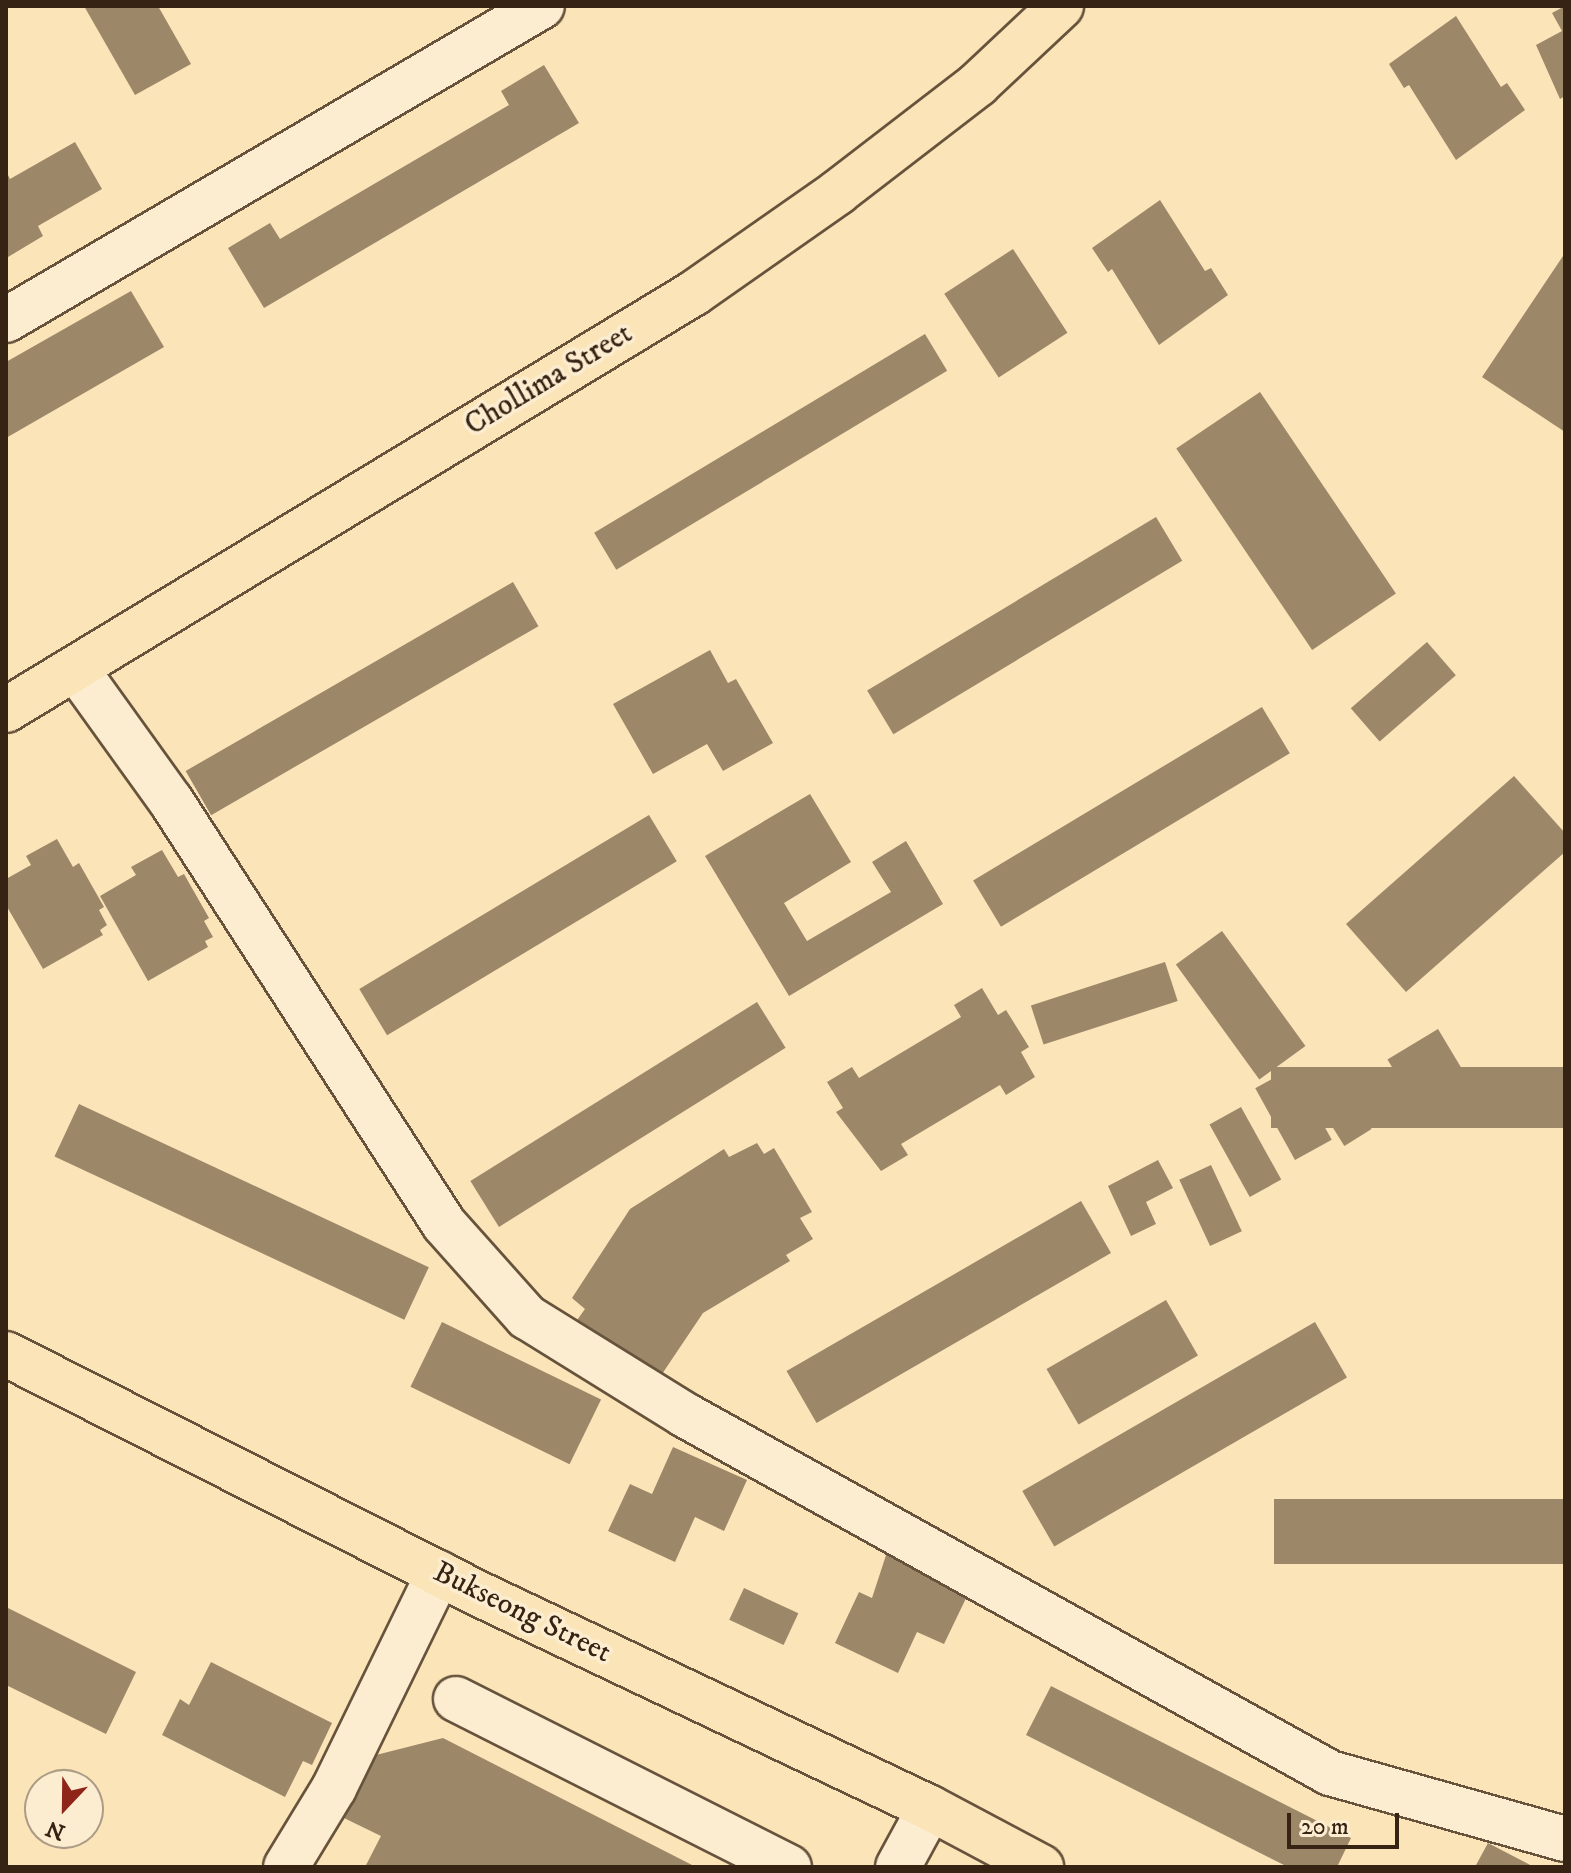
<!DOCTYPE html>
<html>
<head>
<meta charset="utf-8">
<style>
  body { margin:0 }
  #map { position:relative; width:1571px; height:1873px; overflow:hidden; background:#fbe4b8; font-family:"IM FELL DW Pica",serif }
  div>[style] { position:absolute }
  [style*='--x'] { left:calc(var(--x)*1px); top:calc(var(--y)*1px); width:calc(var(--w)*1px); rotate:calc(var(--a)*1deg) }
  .building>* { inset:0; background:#9c8769; transform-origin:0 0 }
  .roads { filter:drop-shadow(2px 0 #67533c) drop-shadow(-2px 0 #67533c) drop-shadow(0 2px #67533c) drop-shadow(0 -2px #67533c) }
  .minor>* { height:44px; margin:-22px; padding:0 22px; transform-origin:22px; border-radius:22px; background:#fcedd1 }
  .major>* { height:44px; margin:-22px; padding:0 22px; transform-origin:22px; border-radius:22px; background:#fbe4b8 }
  .highway>* { height:44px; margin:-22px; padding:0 22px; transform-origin:22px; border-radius:22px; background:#fbe4b8 }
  span { translate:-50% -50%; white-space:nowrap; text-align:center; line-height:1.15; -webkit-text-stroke:7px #fcedd1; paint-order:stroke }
  .street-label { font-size:30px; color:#362313 }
  .frame { position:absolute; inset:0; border:8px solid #362313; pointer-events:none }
  .north { position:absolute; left:24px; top:1769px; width:80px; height:80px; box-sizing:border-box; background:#fcedd1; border:2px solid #ad9c85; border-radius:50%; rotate:202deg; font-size:22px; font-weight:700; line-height:32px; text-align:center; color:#362313 }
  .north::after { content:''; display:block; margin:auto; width:28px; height:36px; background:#8f2418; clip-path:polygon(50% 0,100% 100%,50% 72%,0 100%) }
  .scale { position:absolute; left:1287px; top:1813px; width:112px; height:36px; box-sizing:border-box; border:4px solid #362313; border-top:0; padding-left:10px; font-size:24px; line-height:28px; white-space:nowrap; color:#362313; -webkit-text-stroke:6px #fcedd1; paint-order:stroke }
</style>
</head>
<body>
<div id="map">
  <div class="building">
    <div style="clip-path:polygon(84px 6px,158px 6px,191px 64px,135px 95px)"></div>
    <div style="clip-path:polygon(1565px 6px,1565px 96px,1560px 99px,1536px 45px,1562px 31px,1552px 13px)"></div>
    <div style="clip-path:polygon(1456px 16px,1501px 87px,1507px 83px,1525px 110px,1456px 160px,1409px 85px,1404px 88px,1389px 64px)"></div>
    <div style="clip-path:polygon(544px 65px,579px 123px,264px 308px,228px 248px,270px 223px,280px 239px,509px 105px,501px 91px)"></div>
    <div style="clip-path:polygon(75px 142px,102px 189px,38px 226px,43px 236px,8px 257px,6px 171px,10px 179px)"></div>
    <div style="clip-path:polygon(1160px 200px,1205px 271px,1211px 268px,1228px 295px,1159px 345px,1112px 269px,1108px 272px,1092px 248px)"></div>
    <div style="left:1013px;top:249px;width:100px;height:82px;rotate:57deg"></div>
    <div style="clip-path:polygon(1565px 253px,1565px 432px,1482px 377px)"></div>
    <div style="clip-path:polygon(131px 291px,164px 347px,6px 438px,6px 362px)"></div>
    <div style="left:925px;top:334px;width:43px;height:386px;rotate:59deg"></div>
    <div style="left:1260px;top:392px;width:243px;height:101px;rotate:56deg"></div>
    <div style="left:1156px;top:517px;width:51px;height:337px;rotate:59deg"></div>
    <div style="left:513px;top:582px;width:51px;height:378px;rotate:60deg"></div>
    <div style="left:1427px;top:642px;width:44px;height:101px;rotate:49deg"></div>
    <div style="clip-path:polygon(710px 650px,728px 683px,736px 679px,773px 743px,723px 771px,707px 744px,653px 774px,613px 704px)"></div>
    <div style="left:1262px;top:707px;width:54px;height:337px;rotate:59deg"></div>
    <div style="clip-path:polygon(1514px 776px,1565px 833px,1565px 852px,1406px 992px,1346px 924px)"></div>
    <div style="clip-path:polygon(810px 794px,851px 862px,784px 903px,807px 941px,891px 892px,872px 862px,906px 841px,943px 904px,789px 996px,705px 856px)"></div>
    <div style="left:649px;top:815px;width:54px;height:338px;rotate:59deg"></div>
    <div style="clip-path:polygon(57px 839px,73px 867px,79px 863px,104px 907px,99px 910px,107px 925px,100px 930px,103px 935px,43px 969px,6px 905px,6px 879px,31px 865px,26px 856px)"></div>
    <div style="clip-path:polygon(162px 850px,178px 877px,184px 874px,209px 918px,204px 921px,213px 937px,205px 941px,208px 947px,148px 981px,100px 896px,136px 875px,131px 867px)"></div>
    <div style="left:1222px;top:931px;width:142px;height:57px;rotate:54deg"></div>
    <div style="left:1165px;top:962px;width:41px;height:141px;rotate:72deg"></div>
    <div style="clip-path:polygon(982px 988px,998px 1015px,1006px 1010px,1029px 1047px,1021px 1052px,1035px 1077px,1006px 1095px,1000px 1085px,901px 1144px,908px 1155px,881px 1171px,836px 1112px,843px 1108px,827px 1082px,852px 1067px,859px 1078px,961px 1017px,954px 1005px)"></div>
    <div style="left:757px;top:1002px;width:54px;height:338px;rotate:58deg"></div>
    <div style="left:1438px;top:1029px;width:48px;height:59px;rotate:59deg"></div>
    <div style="left:1565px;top:1067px;width:61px;height:294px;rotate:90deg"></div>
    <div style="left:1292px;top:1068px;width:82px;height:42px;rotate:61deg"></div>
    <div style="left:1344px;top:1085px;width:52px;height:32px;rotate:58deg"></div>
    <div style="left:79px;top:1104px;width:386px;height:58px;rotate:25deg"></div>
    <div style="left:1241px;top:1107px;width:83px;height:36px;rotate:61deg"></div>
    <div style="clip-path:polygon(757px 1143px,764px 1154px,774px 1148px,812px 1212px,800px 1218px,813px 1239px,786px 1255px,790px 1261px,703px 1313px,658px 1380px,575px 1323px,585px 1309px,572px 1298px,630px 1209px,724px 1149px,729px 1157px)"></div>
    <div style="clip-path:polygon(1158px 1160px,1173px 1188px,1146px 1202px,1156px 1224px,1131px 1236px,1108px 1186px)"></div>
    <div style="left:1211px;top:1165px;width:73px;height:35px;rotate:65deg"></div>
    <div style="left:1081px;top:1201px;width:60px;height:340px;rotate:60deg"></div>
    <div style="left:1166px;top:1300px;width:64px;height:138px;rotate:60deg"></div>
    <div style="left:442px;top:1322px;width:177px;height:72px;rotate:26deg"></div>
    <div style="left:1315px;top:1322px;width:64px;height:338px;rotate:60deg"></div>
    <div style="clip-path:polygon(673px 1447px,747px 1480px,724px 1531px,695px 1517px,675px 1562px,608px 1531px,630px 1484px,652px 1494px)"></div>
    <div style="left:1565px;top:1499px;width:65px;height:291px;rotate:90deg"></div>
    <div style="clip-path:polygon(889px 1546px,905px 1553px,901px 1561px,969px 1592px,944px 1644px,917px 1632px,898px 1673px,835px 1643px,859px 1592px,872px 1598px)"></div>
    <div style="left:744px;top:1588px;width:60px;height:35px;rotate:25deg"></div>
    <div style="clip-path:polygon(6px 1607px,136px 1672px,106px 1734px,6px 1685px)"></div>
    <div style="clip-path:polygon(211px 1662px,332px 1723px,312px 1765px,303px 1761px,285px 1797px,162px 1735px,180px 1699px,189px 1705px)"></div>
    <div style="clip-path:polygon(1051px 1686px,1351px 1838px,1337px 1867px,1288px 1867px,1026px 1735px)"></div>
    <div style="clip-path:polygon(443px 1738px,696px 1867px,365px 1867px,381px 1836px,344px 1818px,376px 1755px)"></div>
    <div style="clip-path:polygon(1488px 1843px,1534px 1867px,1475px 1867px)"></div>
  </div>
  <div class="roads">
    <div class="minor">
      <div style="--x:6;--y:320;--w:621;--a:-30.36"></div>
      <div style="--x:76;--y:669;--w:163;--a:54.3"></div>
      <div style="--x:171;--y:801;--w:503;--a:57.16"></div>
      <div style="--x:444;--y:1224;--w:125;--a:48.3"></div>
      <div style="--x:527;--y:1317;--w:186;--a:31.8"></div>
      <div style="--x:685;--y:1415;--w:738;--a:29.03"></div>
      <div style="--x:1330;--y:1773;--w:244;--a:15.7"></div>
      <div style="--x:456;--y:1699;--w:373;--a:26.8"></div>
      <div style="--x:286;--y:1867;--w:92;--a:-58.7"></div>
      <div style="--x:334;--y:1788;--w:239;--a:-64"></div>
      <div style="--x:898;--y:1867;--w:67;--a:-61.5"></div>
    </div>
    <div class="major">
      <div style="--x:6;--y:1354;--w:528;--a:26.9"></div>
      <div style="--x:477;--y:1593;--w:501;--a:25.39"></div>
      <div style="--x:930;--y:1808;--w:126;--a:28"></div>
    </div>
    <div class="highway">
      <div style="--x:6;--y:710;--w:805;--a:-31.22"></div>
      <div style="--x:694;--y:293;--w:176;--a:-35"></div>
      <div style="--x:838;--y:192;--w:177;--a:-37.6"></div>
      <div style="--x:978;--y:84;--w:114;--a:-43.2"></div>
    </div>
  </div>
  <div class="street-label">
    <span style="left:549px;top:380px;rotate:-31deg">Chollima Street</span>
    <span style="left:522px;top:1613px;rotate:26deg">Bukseong Street</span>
  </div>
  <div class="frame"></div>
  <div class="north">N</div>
  <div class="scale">20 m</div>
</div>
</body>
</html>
